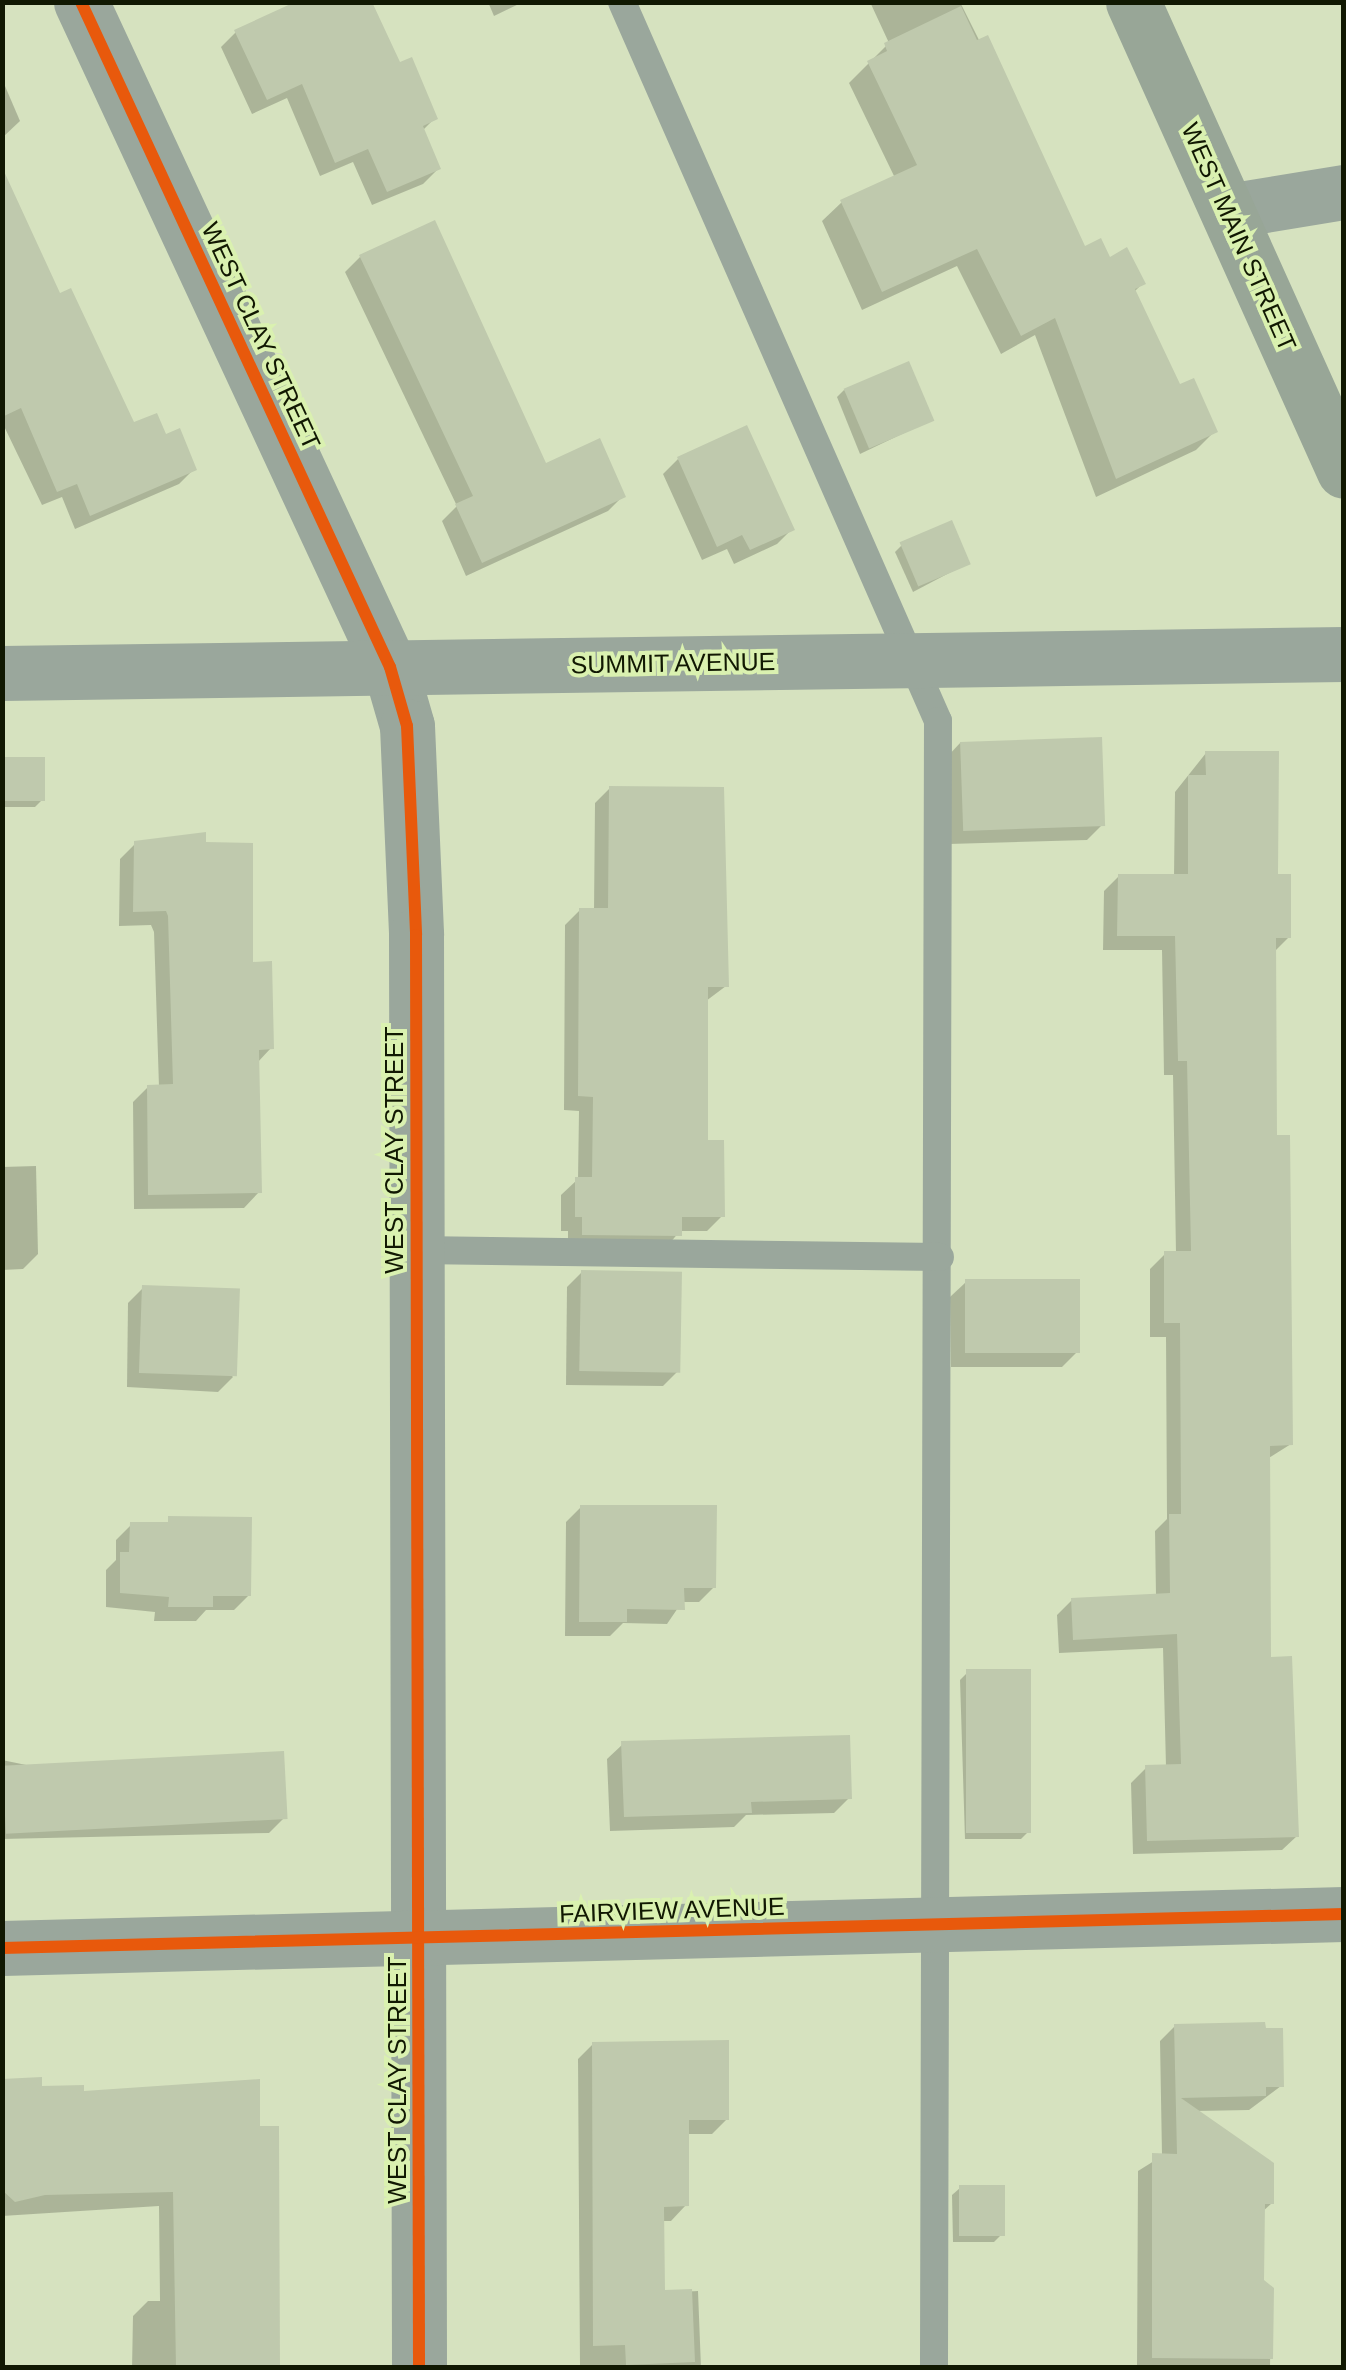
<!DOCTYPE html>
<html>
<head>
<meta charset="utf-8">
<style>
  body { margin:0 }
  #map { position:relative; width:1346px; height:2370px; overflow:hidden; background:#d6e2bf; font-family:Arial,sans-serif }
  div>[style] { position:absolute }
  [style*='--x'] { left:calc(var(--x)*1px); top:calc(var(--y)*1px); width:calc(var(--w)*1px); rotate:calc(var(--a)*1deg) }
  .shadow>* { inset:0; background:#0003 }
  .building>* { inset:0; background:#bfc9ad; transform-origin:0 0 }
  .service>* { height:28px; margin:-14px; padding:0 14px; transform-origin:14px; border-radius:14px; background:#9aa79c }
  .minor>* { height:55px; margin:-27.5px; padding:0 27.5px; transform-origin:27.5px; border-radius:27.5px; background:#9aa79c }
  .tertiary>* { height:55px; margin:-27.5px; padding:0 27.5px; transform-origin:27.5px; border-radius:27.5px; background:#9aa79c }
  .secondary>* { height:55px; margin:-27.5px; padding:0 27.5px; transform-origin:27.5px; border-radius:27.5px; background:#98a697 }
  .cycleway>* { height:12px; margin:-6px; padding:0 6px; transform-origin:6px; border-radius:6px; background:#e8590c }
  span { translate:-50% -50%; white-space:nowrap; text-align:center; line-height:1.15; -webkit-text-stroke:8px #daf1b0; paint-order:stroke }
  .street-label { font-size:25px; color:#111802 }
  .frame { position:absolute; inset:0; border:5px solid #111802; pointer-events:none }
</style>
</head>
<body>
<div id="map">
  <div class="shadow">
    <div style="clip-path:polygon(488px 2px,523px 2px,494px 16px)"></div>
    <div style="clip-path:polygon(870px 2px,960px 2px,1084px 250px,1143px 283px,1134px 292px,1179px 388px,1215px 431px,1196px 450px,1096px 497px,1035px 335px,1001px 354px,957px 266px,862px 310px,822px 221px,842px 202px,895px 178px,849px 83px,889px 43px)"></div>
    <div style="clip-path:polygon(236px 32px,399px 65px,435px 118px,422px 131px,438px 169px,423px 184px,372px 205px,353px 162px,320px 176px,287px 98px,252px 114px,221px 47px)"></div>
    <div style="clip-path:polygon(2px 79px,20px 121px,2px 138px)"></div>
    <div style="clip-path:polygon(2px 215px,59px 296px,133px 426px,164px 437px,194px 469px,179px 484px,75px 529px,62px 497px,42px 505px,2px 422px)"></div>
    <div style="clip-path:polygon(433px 224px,545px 466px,623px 496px,608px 511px,466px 576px,442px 521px,457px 506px,345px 272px,360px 257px)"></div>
    <div style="clip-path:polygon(844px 390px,931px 420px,860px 454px,837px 397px)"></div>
    <div style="clip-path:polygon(678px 459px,792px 529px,777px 544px,734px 564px,727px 549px,702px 560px,663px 474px)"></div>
    <div style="clip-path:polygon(902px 545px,968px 563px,913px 592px,895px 552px)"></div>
    <div style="clip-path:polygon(961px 742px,1102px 825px,1087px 840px,949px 844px,946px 758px)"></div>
    <div style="clip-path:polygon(1206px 753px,1275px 877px,1289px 937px,1273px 953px,1274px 1137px,1291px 1444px,1267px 1459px,1268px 1660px,1297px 1836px,1282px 1850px,1133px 1854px,1131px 1783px,1146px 1768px,1166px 1767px,1163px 1648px,1059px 1653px,1057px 1615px,1072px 1600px,1156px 1596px,1155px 1531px,1167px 1519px,1166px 1337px,1150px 1337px,1150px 1269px,1165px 1254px,1176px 1254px,1173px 1075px,1164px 1075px,1162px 950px,1103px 950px,1104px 891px,1119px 876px,1174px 876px,1175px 792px)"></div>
    <div style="clip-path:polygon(2px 760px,42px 800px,35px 807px,2px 807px)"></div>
    <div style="clip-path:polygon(610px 788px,726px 986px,706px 1001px,705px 1143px,722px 1216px,707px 1231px,680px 1231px,664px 1250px,568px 1249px,568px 1231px,561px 1231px,561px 1195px,578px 1179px,579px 1111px,564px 1110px,565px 925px,580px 910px,594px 910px,595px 803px)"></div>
    <div style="clip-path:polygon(135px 844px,250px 964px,271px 1048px,257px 1063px,259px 1192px,244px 1208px,134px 1209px,133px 1102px,148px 1087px,159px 1087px,154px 932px,151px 925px,119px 926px,120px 859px)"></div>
    <div style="clip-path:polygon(36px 1166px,38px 1254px,23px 1269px,2px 1270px,2px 1167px)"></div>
    <div style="clip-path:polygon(582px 1272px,678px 1371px,663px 1386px,566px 1385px,567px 1287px)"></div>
    <div style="clip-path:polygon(966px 1282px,1077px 1352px,1062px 1367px,951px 1367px,950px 1297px)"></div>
    <div style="clip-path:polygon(143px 1288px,233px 1377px,218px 1392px,127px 1387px,128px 1303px)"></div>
    <div style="clip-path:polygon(581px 1507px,714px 1587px,699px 1602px,682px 1602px,667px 1624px,623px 1623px,610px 1636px,565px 1636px,566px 1522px)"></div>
    <div style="clip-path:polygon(131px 1525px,249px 1595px,234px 1610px,206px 1610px,196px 1621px,154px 1621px,155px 1612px,106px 1607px,106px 1570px,116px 1560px,116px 1540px)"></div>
    <div style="clip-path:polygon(967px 1673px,1028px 1832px,1021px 1839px,965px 1839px,960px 1680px)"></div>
    <div style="clip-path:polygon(623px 1744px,849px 1798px,834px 1813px,746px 1815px,734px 1827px,610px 1831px,607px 1759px)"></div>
    <div style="clip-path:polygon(2px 1760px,284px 1818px,269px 1833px,2px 1839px)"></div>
    <div style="clip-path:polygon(1175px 2026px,1281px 2086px,1249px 2110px,1196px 2111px,1272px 2203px,1262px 2212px,1261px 2281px,1271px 2289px,1270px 2368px,1137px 2368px,1138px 2171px,1162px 2156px,1160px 2041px)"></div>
    <div style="clip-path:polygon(593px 2044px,727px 2119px,712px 2134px,687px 2134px,686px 2205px,671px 2221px,661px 2221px,663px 2293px,698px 2291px,701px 2368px,580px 2368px,578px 2059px)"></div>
    <div style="clip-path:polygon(2px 2081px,257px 2128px,278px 2368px,132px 2368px,133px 2316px,148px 2301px,160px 2301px,159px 2206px,2px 2216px)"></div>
    <div style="clip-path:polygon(960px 2188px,1001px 2235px,994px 2242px,953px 2242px,952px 2195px)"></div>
  </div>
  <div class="building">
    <div style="clip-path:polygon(295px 2px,372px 2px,400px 62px,412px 57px,438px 119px,423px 126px,441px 169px,387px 192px,368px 149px,335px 163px,302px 84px,267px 100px,234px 30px)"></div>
    <div style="clip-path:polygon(961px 6px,977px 40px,988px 35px,1085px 246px,1101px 238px,1110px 257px,1127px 247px,1146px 284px,1135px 289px,1180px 384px,1194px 378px,1218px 432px,1116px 479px,1055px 318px,1021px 336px,977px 249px,882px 292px,840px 200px,917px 165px,867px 61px,887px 51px,884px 43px)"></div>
    <div style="clip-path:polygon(2px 167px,60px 293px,71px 288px,134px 422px,157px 413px,166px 434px,180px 428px,197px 470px,90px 516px,77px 484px,57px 492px,21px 408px,2px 417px)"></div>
    <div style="clip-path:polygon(435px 220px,546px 463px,600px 438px,626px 497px,482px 563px,455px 504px,473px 496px,359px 255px)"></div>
    <div style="left:909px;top:361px;width:65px;height:71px;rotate:67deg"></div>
    <div style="clip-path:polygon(747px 425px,795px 530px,750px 550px,742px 535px,717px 547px,677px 457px)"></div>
    <div style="left:952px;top:520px;width:48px;height:57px;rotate:67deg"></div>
    <div style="left:1102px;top:737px;width:89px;height:142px;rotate:88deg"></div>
    <div style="clip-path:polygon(1205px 751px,1279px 751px,1278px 874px,1291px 874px,1291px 938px,1276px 938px,1277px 1135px,1290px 1135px,1293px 1445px,1270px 1446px,1271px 1657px,1292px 1656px,1299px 1837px,1147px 1841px,1145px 1765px,1181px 1764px,1177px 1634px,1073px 1640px,1071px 1598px,1170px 1593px,1169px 1514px,1181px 1514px,1180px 1323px,1164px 1323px,1164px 1251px,1191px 1251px,1187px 1061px,1178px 1061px,1175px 936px,1117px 936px,1118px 874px,1188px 874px,1188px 775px,1206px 775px)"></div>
    <div style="left:45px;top:757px;width:44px;height:43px;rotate:90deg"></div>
    <div style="clip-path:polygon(609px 786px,724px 787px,729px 987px,708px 987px,708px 1140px,724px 1140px,725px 1217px,682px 1217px,682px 1236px,582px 1235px,582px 1217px,575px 1217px,575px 1177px,592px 1177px,593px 1097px,578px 1096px,579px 908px,608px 908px)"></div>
    <div style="clip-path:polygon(206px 832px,206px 842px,253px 843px,253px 962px,272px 961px,274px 1049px,259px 1050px,262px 1193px,148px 1195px,147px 1085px,173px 1084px,168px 916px,166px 911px,133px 912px,134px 841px)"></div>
    <div style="left:581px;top:1270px;width:101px;height:101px;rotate:1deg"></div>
    <div style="left:1080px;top:1279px;width:74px;height:115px;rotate:90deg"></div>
    <div style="left:142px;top:1285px;width:98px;height:88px;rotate:2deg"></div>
    <div style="clip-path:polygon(580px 1505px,717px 1505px,716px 1588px,684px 1588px,685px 1610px,627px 1609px,627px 1622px,579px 1622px)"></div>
    <div style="clip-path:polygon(168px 1516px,252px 1517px,251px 1596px,213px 1596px,213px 1607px,168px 1607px,169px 1597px,120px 1593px,120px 1552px,129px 1552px,130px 1522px,168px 1522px)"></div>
    <div style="left:1031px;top:1669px;width:164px;height:65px;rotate:90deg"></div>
    <div style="clip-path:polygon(850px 1735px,852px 1799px,751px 1802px,752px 1813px,624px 1817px,621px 1741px)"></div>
    <div style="left:284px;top:1751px;width:68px;height:282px;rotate:87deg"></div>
    <div style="clip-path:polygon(1265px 2022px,1266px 2028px,1283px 2028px,1284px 2087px,1266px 2087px,1266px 2096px,1181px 2098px,1274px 2163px,1274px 2204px,1265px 2204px,1264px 2280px,1274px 2288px,1273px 2359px,1152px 2358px,1152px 2153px,1177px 2154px,1174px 2024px)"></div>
    <div style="clip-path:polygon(729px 2040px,729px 2120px,689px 2120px,689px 2206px,664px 2207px,665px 2290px,692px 2289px,695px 2362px,626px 2365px,625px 2345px,593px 2346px,592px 2042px)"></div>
    <div style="clip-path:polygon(42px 2077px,42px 2086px,84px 2085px,84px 2091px,260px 2079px,260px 2126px,279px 2126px,280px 2368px,176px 2368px,173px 2192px,45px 2195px,15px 2202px,2px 2190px,2px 2079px)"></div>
    <div style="left:959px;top:2185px;width:46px;height:51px"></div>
  </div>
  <div class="service">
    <div style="--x:622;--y:2;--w:785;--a:66.27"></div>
    <div style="--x:938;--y:721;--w:1647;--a:90.14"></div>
    <div style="--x:417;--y:1250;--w:523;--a:0.77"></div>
  </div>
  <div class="minor">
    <div style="--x:390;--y:667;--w:61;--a:73.9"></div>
    <div style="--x:407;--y:726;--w:209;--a:87.5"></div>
    <div style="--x:416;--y:935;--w:1433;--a:89.88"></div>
    <div style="--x:2;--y:1948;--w:1342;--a:-1.45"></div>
  </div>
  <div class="tertiary">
    <div style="--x:81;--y:2;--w:733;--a:65.08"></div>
    <div style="--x:1228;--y:211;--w:118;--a:-9.3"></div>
    <div style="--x:2;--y:673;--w:1342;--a:-0.81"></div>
  </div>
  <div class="secondary">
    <div style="--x:1133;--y:2;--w:514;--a:65.78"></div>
  </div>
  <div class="cycleway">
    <div style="--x:81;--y:2;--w:733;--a:65.08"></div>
    <div style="--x:390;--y:667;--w:61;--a:73.9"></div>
    <div style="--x:407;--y:726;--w:209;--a:87.5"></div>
    <div style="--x:416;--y:935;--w:1433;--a:89.88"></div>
    <div style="--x:2;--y:1948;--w:1342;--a:-1.45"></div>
  </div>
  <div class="street-label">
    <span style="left:1239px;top:237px;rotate:66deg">WEST MAIN STREET</span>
    <span style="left:261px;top:336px;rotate:65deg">WEST CLAY STREET</span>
    <span style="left:673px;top:663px;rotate:-1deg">SUMMIT AVENUE</span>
    <span style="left:394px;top:1150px;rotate:-90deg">WEST CLAY STREET</span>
    <span style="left:672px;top:1910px;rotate:-2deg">FAIRVIEW AVENUE</span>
    <span style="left:397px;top:2080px;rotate:-90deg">WEST CLAY STREET</span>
  </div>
  <div class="frame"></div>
</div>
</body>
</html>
